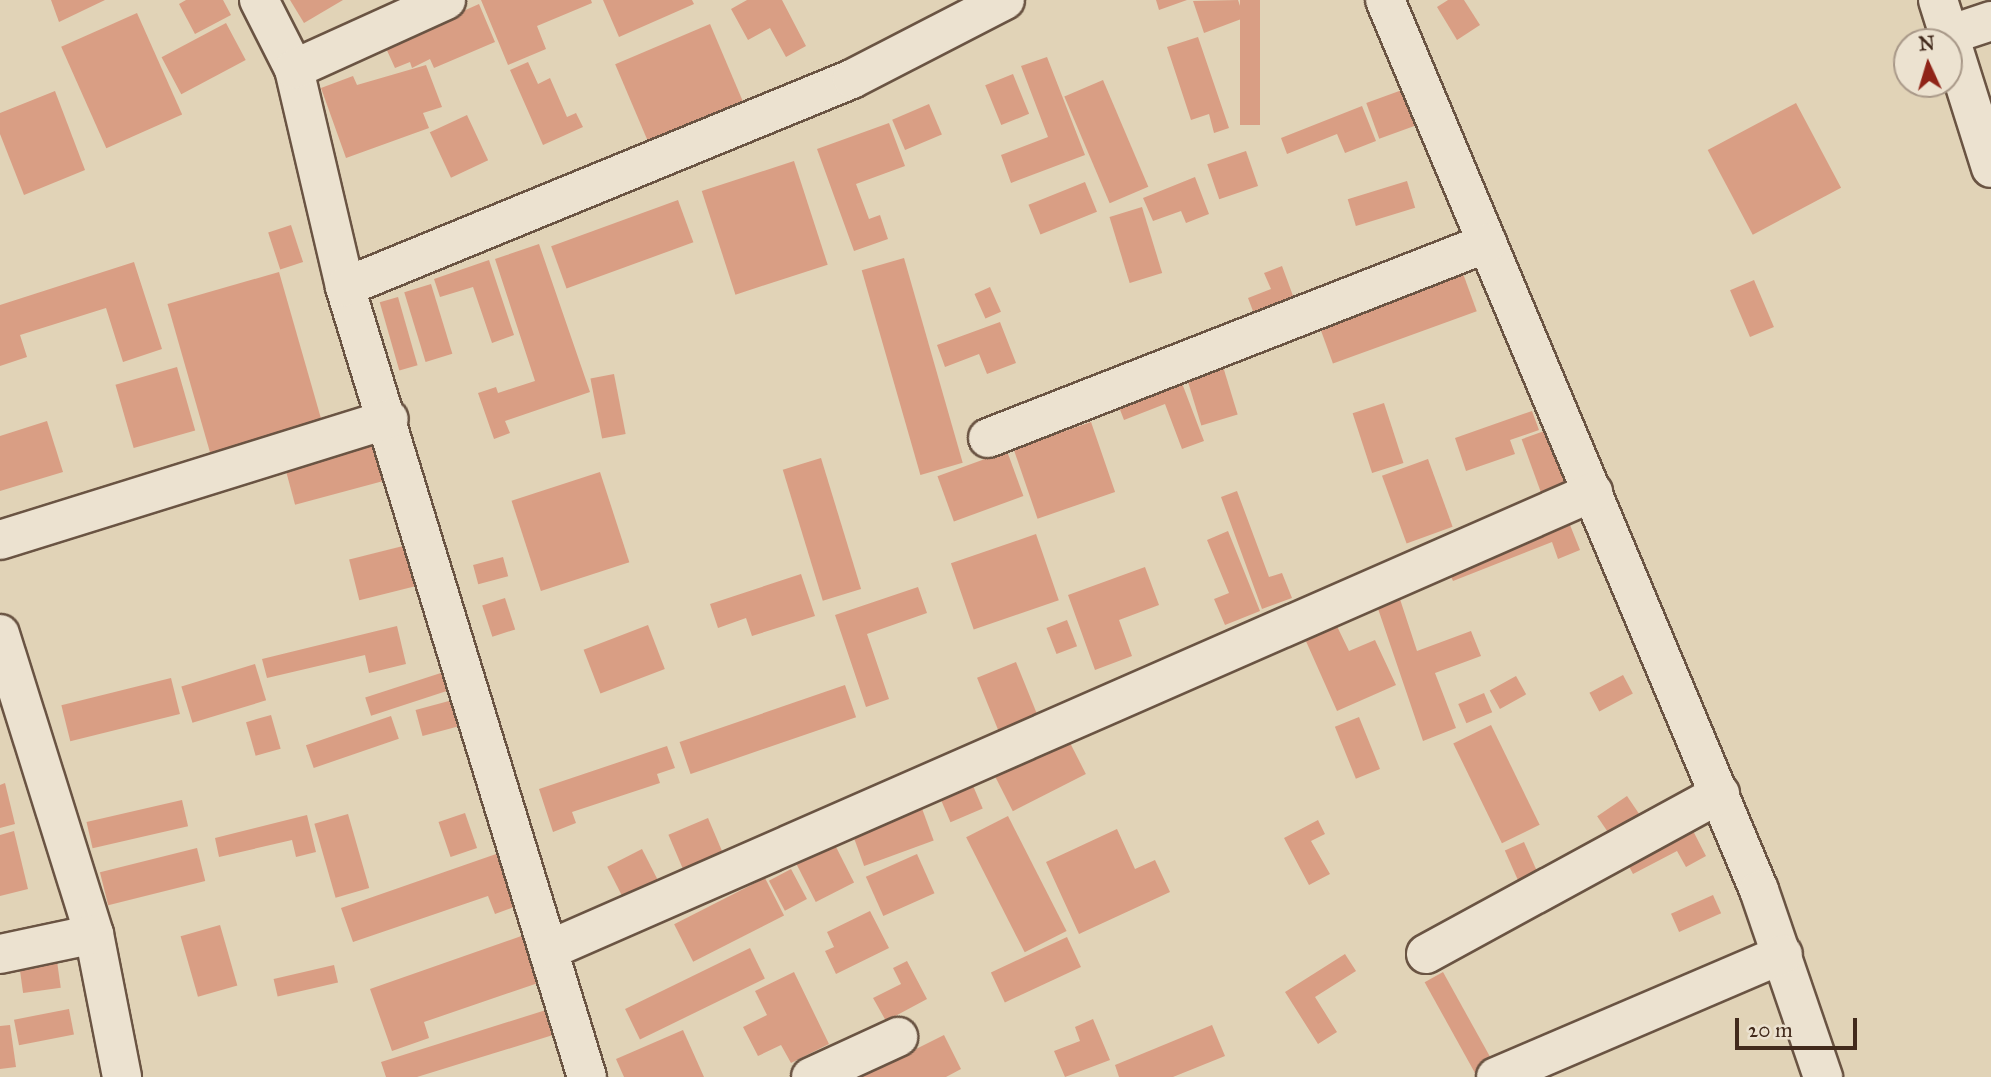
<!DOCTYPE html>
<html>
<head>
<meta charset="utf-8">
<style>
  body { margin:0 }
  #map { position:relative; width:1991px; height:1077px; overflow:hidden; background:#e1d3b7; font-family:"IM FELL Great Primer",serif }
  div>[style] { position:absolute }
  [style*='--x'] { left:calc(var(--x)*1px); top:calc(var(--y)*1px); width:calc(var(--w)*1px); rotate:calc(var(--a)*1deg) }
  .building>* { inset:0; background:#d99e84; transform-origin:0 0 }
  .roads { filter:drop-shadow(2px 0 #6a5443) drop-shadow(-2px 0 #6a5443) drop-shadow(0 2px #6a5443) drop-shadow(0 -2px #6a5443) }
  .minor>* { height:38px; margin:-19px; padding:0 19px; transform-origin:19px; border-radius:19px; background:#ece2d0 }
  span { translate:-50% -50%; white-space:nowrap; text-align:center; line-height:1.15; -webkit-text-stroke:7px #ece2d0; paint-order:stroke }
  .north { position:absolute; left:1893px; top:28px; width:70px; height:70px; box-sizing:border-box; background:#ece2d0; border:2px solid #a89888; border-radius:50%; rotate:356deg; font-size:19px; font-weight:700; line-height:28px; text-align:center; color:#422a1c }
  .north::after { content:''; display:block; margin:auto; width:24px; height:32px; background:#8f2418; clip-path:polygon(50% 0,100% 100%,50% 72%,0 100%) }
  .scale { position:absolute; left:1735px; top:1018px; width:122px; height:32px; box-sizing:border-box; border:4px solid #422a1c; border-top:0; padding-left:9px; font-size:21px; line-height:24px; white-space:nowrap; color:#422a1c; -webkit-text-stroke:5px #ece2d0; paint-order:stroke }
</style>
</head>
<body>
<div id="map">
  <div class="building">
    <div style="clip-path:polygon(51px 0,105px 0,59px 22px)"></div>
    <div style="clip-path:polygon(186px 0,223px 0,231px 15px,195px 34px,179px 4px)"></div>
    <div style="clip-path:polygon(290px 0,343px 0,304px 23px)"></div>
    <div style="clip-path:polygon(481px 0,591px 0,592px 3px,537px 26px,546px 49px,508px 65px)"></div>
    <div style="clip-path:polygon(603px 0,692px 0,694px 4px,619px 37px)"></div>
    <div style="clip-path:polygon(747px 0,782px 0,806px 46px,786px 57px,770px 28px,748px 40px,731px 9px)"></div>
    <div style="clip-path:polygon(1156px 0,1187px 0,1159px 10px)"></div>
    <div style="clip-path:polygon(1238px 0,1244px 18px,1204px 33px,1193px 1px)"></div>
    <div style="left:1240px;top:0;width:20px;height:125px"></div>
    <div style="clip-path:polygon(1448px 0,1464px 0,1480px 25px,1457px 40px,1437px 7px)"></div>
    <div style="clip-path:polygon(479px 4px,495px 42px,434px 68px,430px 59px,412px 68px,410px 62px,395px 68px,385px 46px)"></div>
    <div style="left:137px;top:13px;width:111px;height:83px;rotate:66deg"></div>
    <div style="left:226px;top:23px;width:42px;height:73px;rotate:62deg"></div>
    <div style="left:710px;top:24px;width:90px;height:103px;rotate:67deg"></div>
    <div style="clip-path:polygon(1198px 37px,1229px 128px,1214px 133px,1209px 114px,1191px 120px,1167px 47px)"></div>
    <div style="clip-path:polygon(1047px 57px,1085px 155px,1011px 183px,1001px 155px,1048px 137px,1021px 66px)"></div>
    <div style="clip-path:polygon(528px 62px,538px 84px,550px 78px,567px 117px,576px 113px,583px 127px,543px 145px,510px 70px)"></div>
    <div style="clip-path:polygon(426px 65px,442px 107px,423px 113px,429px 128px,346px 158px,321px 88px,353px 76px,357px 85px)"></div>
    <div style="left:1013px;top:74px;width:43px;height:30px;rotate:68deg"></div>
    <div style="left:1103px;top:80px;width:116px;height:42px;rotate:67deg"></div>
    <div style="left:1402px;top:90px;width:38px;height:38px;rotate:70deg"></div>
    <div style="clip-path:polygon(55px 91px,85px 170px,24px 195px,0 134px,0 113px)"></div>
    <div style="left:1796px;top:103px;width:96px;height:100px;rotate:62deg"></div>
    <div style="left:929px;top:104px;width:33px;height:40px;rotate:67deg"></div>
    <div style="clip-path:polygon(1362px 106px,1376px 141px,1345px 153px,1337px 134px,1287px 154px,1281px 138px)"></div>
    <div style="left:467px;top:115px;width:50px;height:41px;rotate:65deg"></div>
    <div style="clip-path:polygon(889px 123px,905px 166px,856px 184px,869px 219px,880px 215px,888px 239px,854px 251px,817px 149px)"></div>
    <div style="left:1246px;top:151px;width:37px;height:41px;rotate:71deg"></div>
    <div style="left:794px;top:161px;width:109px;height:97px;rotate:72deg"></div>
    <div style="clip-path:polygon(1195px 177px,1209px 214px,1186px 223px,1181px 211px,1153px 221px,1143px 198px)"></div>
    <div style="left:1407px;top:181px;width:28px;height:62px;rotate:73deg"></div>
    <div style="left:1085px;top:182px;width:32px;height:61px;rotate:68deg"></div>
    <div style="left:678px;top:200px;width:45px;height:135px;rotate:70deg"></div>
    <div style="left:1142px;top:207px;width:69px;height:34px;rotate:73deg"></div>
    <div style="left:291px;top:225px;width:39px;height:24px;rotate:72deg"></div>
    <div style="clip-path:polygon(539px 244px,590px 392px,505px 421px,510px 433px,494px 439px,478px 393px,496px 387px,498px 393px,535px 381px,495px 259px)"></div>
    <div style="left:904px;top:258px;width:213px;height:44px;rotate:74deg"></div>
    <div style="clip-path:polygon(489px 260px,514px 335px,492px 343px,473px 287px,440px 297px,434px 279px)"></div>
    <div style="clip-path:polygon(134px 262px,162px 349px,123px 362px,106px 308px,20px 335px,27px 357px,0 366px,0 305px)"></div>
    <div style="clip-path:polygon(1282px 266px,1296px 304px,1256px 319px,1248px 298px,1271px 289px,1264px 273px)"></div>
    <div style="left:1461px;top:268px;width:46px;height:153px;rotate:70deg"></div>
    <div style="left:279px;top:272px;width:156px;height:116px;rotate:74deg"></div>
    <div style="left:1754px;top:280px;width:51px;height:26px;rotate:67deg"></div>
    <div style="left:431px;top:284px;width:73px;height:28px;rotate:73deg"></div>
    <div style="left:990px;top:287px;width:27px;height:17px;rotate:66deg"></div>
    <div style="left:398px;top:297px;width:71px;height:19px;rotate:74deg"></div>
    <div style="clip-path:polygon(1000px 322px,1016px 363px,987px 374px,979px 354px,945px 367px,937px 345px)"></div>
    <div style="left:1221px;top:360px;width:57px;height:38px;rotate:73deg"></div>
    <div style="left:177px;top:367px;width:66px;height:64px;rotate:74deg"></div>
    <div style="left:614px;top:374px;width:61px;height:24px;rotate:79deg"></div>
    <div style="clip-path:polygon(1180px 378px,1204px 441px,1182px 449px,1165px 404px,1124px 420px,1117px 402px)"></div>
    <div style="left:1384px;top:403px;width:63px;height:33px;rotate:72deg"></div>
    <div style="clip-path:polygon(1532px 411px,1539px 430px,1510px 440px,1515px 454px,1466px 471px,1455px 438px)"></div>
    <div style="clip-path:polygon(47px 421px,63px 472px,0 491px,0 436px)"></div>
    <div style="left:1091px;top:422px;width:74px;height:82px;rotate:71deg"></div>
    <div style="left:1547px;top:430px;width:59px;height:27px;rotate:70deg"></div>
    <div style="left:382px;top:439px;width:41px;height:101px;rotate:75deg"></div>
    <div style="left:1007px;top:451px;width:48px;height:74px;rotate:70deg"></div>
    <div style="left:821px;top:458px;width:137px;height:40px;rotate:73deg"></div>
    <div style="left:1428px;top:459px;width:72px;height:49px;rotate:70deg"></div>
    <div style="left:600px;top:472px;width:95px;height:93px;rotate:72deg"></div>
    <div style="clip-path:polygon(1237px 491px,1269px 577px,1282px 573px,1292px 598px,1262px 609px,1221px 497px)"></div>
    <div style="clip-path:polygon(1566px 515px,1580px 550px,1558px 559px,1552px 542px,1453px 581px,1445px 563px)"></div>
    <div style="clip-path:polygon(1228px 531px,1260px 611px,1225px 625px,1214px 599px,1229px 593px,1207px 540px)"></div>
    <div style="left:1036px;top:534px;width:70px;height:90px;rotate:71deg"></div>
    <div style="left:419px;top:542px;width:42px;height:72px;rotate:76deg"></div>
    <div style="left:503px;top:557px;width:20px;height:31px;rotate:75deg"></div>
    <div style="clip-path:polygon(1145px 567px,1159px 605px,1119px 620px,1132px 656px,1095px 670px,1068px 595px)"></div>
    <div style="clip-path:polygon(801px 574px,815px 616px,752px 636px,746px 618px,718px 628px,710px 604px)"></div>
    <div style="clip-path:polygon(918px 587px,927px 613px,867px 634px,889px 699px,866px 707px,835px 615px)"></div>
    <div style="clip-path:polygon(1397px 590px,1417px 651px,1471px 631px,1481px 656px,1435px 673px,1456px 728px,1423px 741px,1374px 597px)"></div>
    <div style="left:505px;top:598px;width:33px;height:24px;rotate:72deg"></div>
    <div style="clip-path:polygon(1332px 616px,1349px 651px,1375px 640px,1396px 685px,1337px 711px,1301px 630px)"></div>
    <div style="left:1067px;top:620px;width:28px;height:22px;rotate:69deg"></div>
    <div style="left:648px;top:625px;width:47px;height:69px;rotate:69deg"></div>
    <div style="clip-path:polygon(397px 626px,406px 664px,369px 673px,365px 655px,267px 678px,262px 659px)"></div>
    <div style="left:1016px;top:662px;width:59px;height:42px;rotate:68deg"></div>
    <div style="left:255px;top:664px;width:38px;height:77px;rotate:73deg"></div>
    <div style="left:447px;top:671px;width:19px;height:86px;rotate:72deg"></div>
    <div style="left:1623px;top:675px;width:21px;height:38px;rotate:62deg"></div>
    <div style="left:1516px;top:676px;width:21px;height:30px;rotate:61deg"></div>
    <div style="left:171px;top:678px;width:37px;height:113px;rotate:76deg"></div>
    <div style="left:845px;top:685px;width:34px;height:175px;rotate:71deg"></div>
    <div style="left:1484px;top:693px;width:21px;height:28px;rotate:67deg"></div>
    <div style="left:460px;top:698px;width:27px;height:46px;rotate:75deg"></div>
    <div style="left:271px;top:715px;width:35px;height:26px;rotate:74deg"></div>
    <div style="left:391px;top:716px;width:24px;height:90px;rotate:71deg"></div>
    <div style="left:1359px;top:717px;width:56px;height:26px;rotate:68deg"></div>
    <div style="left:1491px;top:725px;width:111px;height:42px;rotate:64deg"></div>
    <div style="left:1065px;top:733px;width:46px;height:82px;rotate:63deg"></div>
    <div style="clip-path:polygon(667px 746px,675px 768px,657px 774px,660px 783px,572px 812px,576px 823px,553px 832px,539px 789px)"></div>
    <div style="left:971px;top:781px;width:30px;height:35px;rotate:67deg"></div>
    <div style="clip-path:polygon(5px 783px,15px 824px,0 828px,0 785px)"></div>
    <div style="left:1627px;top:796px;width:23px;height:36px;rotate:56deg"></div>
    <div style="left:182px;top:800px;width:27px;height:98px;rotate:77deg"></div>
    <div style="left:920px;top:803px;width:40px;height:74px;rotate:70deg"></div>
    <div style="left:465px;top:813px;width:37px;height:28px;rotate:71deg"></div>
    <div style="left:348px;top:814px;width:77px;height:35px;rotate:74deg"></div>
    <div style="clip-path:polygon(307px 815px,316px 852px,296px 857px,292px 840px,219px 857px,215px 838px)"></div>
    <div style="left:1008px;top:816px;width:129px;height:47px;rotate:63deg"></div>
    <div style="left:708px;top:818px;width:44px;height:43px;rotate:67deg"></div>
    <div style="clip-path:polygon(1318px 820px,1325px 834px,1311px 841px,1330px 874px,1309px 885px,1284px 838px)"></div>
    <div style="clip-path:polygon(1688px 821px,1706px 856px,1686px 867px,1677px 851px,1633px 874px,1623px 855px)"></div>
    <div style="clip-path:polygon(1117px 829px,1135px 869px,1155px 860px,1170px 892px,1079px 934px,1046px 862px)"></div>
    <div style="clip-path:polygon(14px 831px,28px 889px,0 896px,0 835px)"></div>
    <div style="left:1524px;top:842px;width:36px;height:21px;rotate:66deg"></div>
    <div style="left:835px;top:845px;width:42px;height:43px;rotate:63deg"></div>
    <div style="left:197px;top:848px;width:34px;height:100px;rotate:76deg"></div>
    <div style="left:642px;top:849px;width:42px;height:39px;rotate:63deg"></div>
    <div style="clip-path:polygon(499px 853px,517px 906px,495px 914px,488px 896px,353px 942px,341px 908px)"></div>
    <div style="left:917px;top:854px;width:43px;height:56px;rotate:66deg"></div>
    <div style="left:791px;top:869px;width:34px;height:25px;rotate:62deg"></div>
    <div style="left:765px;top:878px;width:42px;height:102px;rotate:63deg"></div>
    <div style="left:1713px;top:895px;width:20px;height:46px;rotate:66deg"></div>
    <div style="clip-path:polygon(870px 911px,889px 948px,836px 974px,825px 951px,834px 947px,827px 932px)"></div>
    <div style="left:220px;top:925px;width:63px;height:41px;rotate:74deg"></div>
    <div style="clip-path:polygon(527px 934px,544px 981px,424px 1022px,429px 1038px,392px 1051px,370px 989px)"></div>
    <div style="left:1067px;top:937px;width:33px;height:84px;rotate:65deg"></div>
    <div style="left:750px;top:948px;width:34px;height:139px;rotate:64deg"></div>
    <div style="clip-path:polygon(1345px 954px,1356px 971px,1315px 997px,1337px 1032px,1318px 1044px,1285px 992px)"></div>
    <div style="left:57px;top:961px;width:27px;height:38px;rotate:82deg"></div>
    <div style="clip-path:polygon(907px 961px,927px 999px,886px 1021px,873px 998px,901px 984px,893px 968px)"></div>
    <div style="left:334px;top:965px;width:18px;height:62px;rotate:77deg"></div>
    <div style="clip-path:polygon(794px 972px,829px 1044px,791px 1063px,781px 1045px,758px 1056px,743px 1027px,767px 1015px,755px 991px)"></div>
    <div style="left:1443px;top:972px;width:105px;height:21px;rotate:61deg"></div>
    <div style="left:69px;top:1009px;width:26px;height:56px;rotate:79deg"></div>
    <div style="clip-path:polygon(546px 1010px,553px 1035px,417px 1077px,386px 1077px,381px 1062px)"></div>
    <div style="clip-path:polygon(1093px 1019px,1110px 1060px,1065px 1077px,1054px 1051px,1080px 1041px,1075px 1027px)"></div>
    <div style="clip-path:polygon(10px 1025px,16px 1067px,0 1069px,0 1026px)"></div>
    <div style="clip-path:polygon(1212px 1025px,1225px 1056px,1173px 1077px,1119px 1077px,1115px 1065px)"></div>
    <div style="clip-path:polygon(683px 1030px,704px 1077px,624px 1077px,616px 1059px)"></div>
    <div style="clip-path:polygon(944px 1035px,961px 1069px,946px 1077px,860px 1077px)"></div>
  </div>
  <div class="roads">
    <div class="minor">
      <div style="--x:259;--y:0;--w:77;--a:63.1"></div>
      <div style="--x:294;--y:69;--w:224;--a:76.8"></div>
      <div style="--x:345;--y:287;--w:826;--a:72.97"></div>
      <div style="--x:1385;--y:0;--w:965;--a:67.21"></div>
      <div style="--x:1759;--y:890;--w:198;--a:71.1"></div>
      <div style="--x:1938;--y:0;--w:176;--a:72.5"></div>
      <div style="--x:1949;--y:35;--w:44;--a:-18.4"></div>
      <div style="--x:294;--y:69;--w:167;--a:-24.4"></div>
      <div style="--x:345;--y:287;--w:548;--a:-22.31"></div>
      <div style="--x:852;--y:79;--w:172;--a:-27.3"></div>
      <div style="--x:988;--y:438;--w:536;--a:-21.34"></div>
      <div style="--x:0;--y:540;--w:407;--a:-17.3"></div>
      <div style="--x:0;--y:634;--w:314;--a:72.6"></div>
      <div style="--x:94;--y:934;--w:146;--a:78.9"></div>
      <div style="--x:551;--y:949;--w:1138;--a:-23.68"></div>
      <div style="--x:0;--y:954;--w:96;--a:-12"></div>
      <div style="--x:1426;--y:954;--w:335;--a:-28.6"></div>
      <div style="--x:811;--y:1077;--w:96;--a:-24.7"></div>
      <div style="--x:1496;--y:1077;--w:312;--a:-23.2"></div>
    </div>
  </div>
  <div class="north">N</div>
  <div class="scale">20 m</div>
</div>
</body>
</html>
